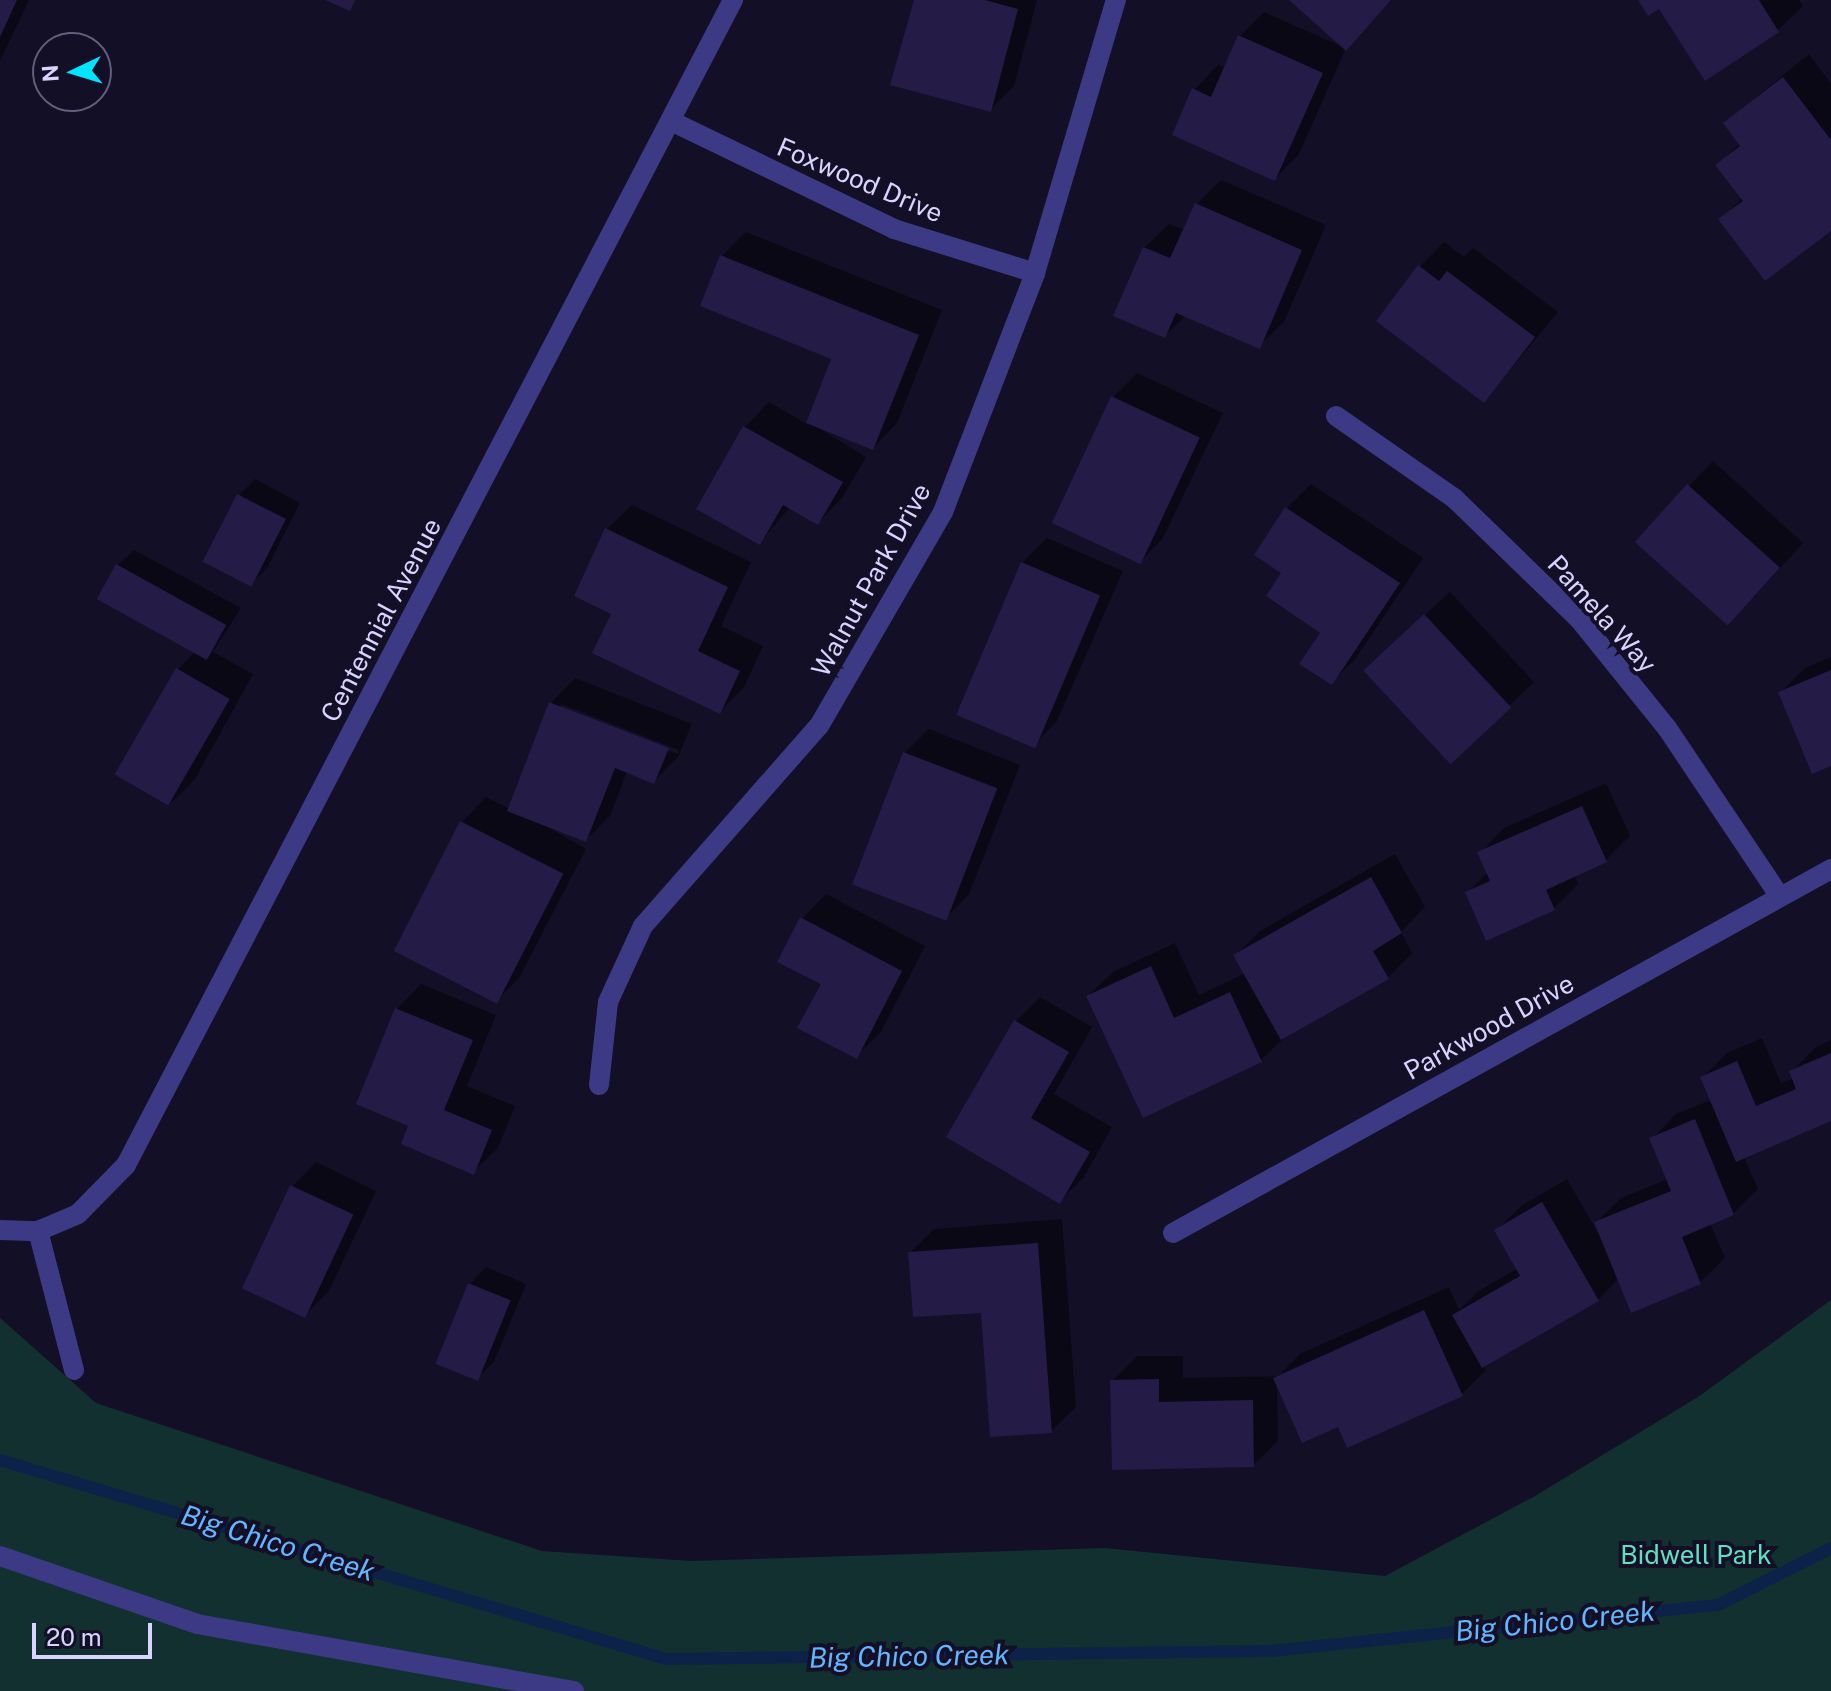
<!DOCTYPE html>
<html>
<head>
<meta charset="utf-8">
<style>
  body { margin:0 }
  #map { position:relative; width:1831px; height:1691px; overflow:hidden; background:#130f26; font-family:"Public Sans",sans-serif }
  div>[style] { position:absolute }
  [style*='--x'] { left:calc(var(--x)*1px); top:calc(var(--y)*1px); width:calc(var(--w)*1px); rotate:calc(var(--a)*1deg) }
  .green>* { inset:0; background:#12302f }
  .shadow>* { inset:0; background:#0007 }
  .stream>* { height:12px; margin:-6px; padding:0 6px; transform-origin:6px; border-radius:6px; background:#0c2248 }
  .building>* { inset:0; background:#241b47; transform-origin:0 0 }
  .minor>* { height:20px; margin:-10px; padding:0 10px; transform-origin:10px; border-radius:10px; background:#3d3a85 }
  span { translate:-50% -50%; white-space:nowrap; text-align:center; line-height:1.15; -webkit-text-stroke:8px #130f26; paint-order:stroke }
  .street-label { font-size:26px; color:#d9d4ff }
  .park-label { font-size:26px; color:#5fe0c0 }
  .water-label { font-size:28px; color:#62b6ff; font-style:italic }
  .north { position:absolute; left:32px; top:32px; width:80px; height:80px; box-sizing:border-box; background:#130f26; border:2px solid #625e7d; border-radius:50%; rotate:266deg; font-size:22px; font-weight:700; line-height:32px; text-align:center; color:#d9d4ff }
  .north::after { content:''; display:block; margin:auto; width:28px; height:36px; background:#00e5ff; clip-path:polygon(50% 0,100% 100%,50% 72%,0 100%) }
  .scale { position:absolute; left:32px; top:1623px; width:120px; height:36px; box-sizing:border-box; border:4px solid #d9d4ff; border-top:0; padding-left:10px; font-size:24px; line-height:28px; white-space:nowrap; color:#d9d4ff; -webkit-text-stroke:6px #130f26; paint-order:stroke }
</style>
</head>
<body>
<div id="map">
  <div class="green">
    <div style="clip-path:polygon(1831px 1300px,1831px 1691px,0 1691px,0 1318px,96px 1403px,542px 1551px,691px 1561px,1105px 1548px,1385px 1576px,1535px 1496px,1698px 1397px)"></div>
  </div>
  <div class="shadow">
    <div style="clip-path:polygon(0 0,29px 0,0 61px)"></div>
    <div style="clip-path:polygon(916px 0,1037px 0,1014px 86px,990px 110px)"></div>
    <div style="clip-path:polygon(1292px 0,1391px 0,1346px 48px,1299px 154px,1275px 179px,1194px 90px,1218px 65px,1226px 68px,1239px 37px,1264px 12px,1343px 47px)"></div>
    <div style="clip-path:polygon(1641px 0,1799px 0,1803px 6px,1778px 30px,1706px 78px,1659px 6px)"></div>
    <div style="clip-path:polygon(1809px 54px,1831px 84px,1831px 228px,1721px 219px,1743px 198px,1718px 165px,1740px 143px,1725px 123px)"></div>
    <div style="clip-path:polygon(1221px 180px,1326px 225px,1284px 322px,1259px 346px,1186px 315px,1165px 336px,1144px 248px,1169px 224px,1185px 230px,1197px 204px)"></div>
    <div style="clip-path:polygon(746px 232px,942px 310px,897px 423px,873px 448px,812px 424px,866px 457px,842px 498px,818px 523px,790px 507px,760px 542px,699px 508px,745px 427px,769px 402px,807px 424px,833px 358px,722px 256px)"></div>
    <div style="clip-path:polygon(1444px 242px,1464px 257px,1473px 248px,1558px 312px,1484px 401px,1420px 266px)"></div>
    <div style="clip-path:polygon(1137px 373px,1223px 413px,1163px 538px,1139px 563px,1113px 397px)"></div>
    <div style="clip-path:polygon(1713px 461px,1803px 543px,1752px 599px,1689px 486px)"></div>
    <div style="clip-path:polygon(255px 479px,300px 503px,267px 568px,251px 584px,239px 495px)"></div>
    <div style="clip-path:polygon(1311px 484px,1423px 558px,1356px 658px,1331px 683px,1323px 632px,1284px 573px,1257px 554px,1287px 508px)"></div>
    <div style="clip-path:polygon(632px 505px,751px 562px,721px 626px,763px 646px,744px 687px,720px 711px,613px 613px,607px 529px)"></div>
    <div style="clip-path:polygon(1047px 538px,1123px 571px,1057px 721px,1033px 746px,1022px 563px)"></div>
    <div style="clip-path:polygon(134px 550px,241px 608px,213px 652px,253px 674px,195px 779px,171px 803px,177px 670px,196px 651px,117px 566px)"></div>
    <div style="clip-path:polygon(1450px 592px,1534px 682px,1451px 761px,1391px 646px)"></div>
    <div style="clip-path:polygon(1831px 657px,1831px 764px,1781px 692px,1805px 668px)"></div>
    <div style="clip-path:polygon(evenodd,575px 678px,692px 724px,678px 757px,654px 781px,627px 771px,610px 816px,586px 840px,539px 822px,586px 849px,519px 978px,495px 1002px,395px 950px,462px 822px,486px 797px,510px 809px,551px 703px,575px 678px,561px 704px,679px 750px,677px 754px,561px 708px,561px 704px)"></div>
    <div style="clip-path:polygon(929px 729px,1020px 765px,969px 894px,945px 919px,905px 753px)"></div>
    <div style="clip-path:polygon(1606px 783px,1630px 836px,1606px 860px,1574px 875px,1578px 884px,1554px 908px,1467px 893px,1488px 872px,1480px 853px,1504px 828px)"></div>
    <div style="clip-path:polygon(1395px 854px,1425px 907px,1401px 932px,1412px 953px,1388px 978px,1286px 1036px,1261px 1060px,1088px 996px,1113px 972px,1175px 943px,1199px 995px,1246px 973px,1236px 955px,1260px 931px)"></div>
    <div style="clip-path:polygon(826px 894px,925px 946px,881px 1032px,856px 1056px,802px 919px)"></div>
    <div style="clip-path:polygon(421px 984px,496px 1015px,467px 1086px,515px 1106px,498px 1148px,473px 1172px,411px 1125px,358px 1103px,397px 1009px)"></div>
    <div style="clip-path:polygon(1040px 997px,1092px 1027px,1054px 1094px,1112px 1127px,1084px 1177px,1060px 1201px,949px 1137px,1016px 1021px)"></div>
    <div style="clip-path:polygon(1762px 1038px,1781px 1083px,1794px 1078px,1791px 1072px,1816px 1047px,1831px 1040px,1831px 1119px,1744px 1157px,1758px 1189px,1733px 1214px,1710px 1223px,1725px 1258px,1700px 1282px,1619px 1278px,1598px 1300px,1484px 1365px,1486px 1370px,1462px 1394px,1339px 1424px,1277px 1382px,1278px 1441px,1253px 1465px,1112px 1381px,1137px 1356px,1183px 1356px,1183px 1378px,1278px 1376px,1300px 1354px,1449px 1287px,1459px 1310px,1479px 1291px,1518px 1268px,1497px 1230px,1521px 1206px,1567px 1179px,1598px 1233px,1596px 1223px,1621px 1198px,1668px 1179px,1652px 1139px,1676px 1114px,1711px 1100px,1702px 1078px,1727px 1053px)"></div>
    <div style="clip-path:polygon(316px 1162px,376px 1191px,329px 1291px,305px 1315px,292px 1187px)"></div>
    <div style="clip-path:polygon(1062px 1219px,1076px 1407px,1051px 1431px,983px 1311px,910px 1253px,934px 1229px)"></div>
    <div style="clip-path:polygon(486px 1267px,526px 1284px,494px 1362px,477px 1378px,438px 1362px,470px 1284px)"></div>
  </div>
  <div class="stream">
    <div style="--x:0;--y:1460;--w:695;--a:16.64"></div>
    <div style="--x:666;--y:1659;--w:605;--a:-0.76"></div>
    <div style="--x:1271;--y:1651;--w:449;--a:-5.9"></div>
    <div style="--x:1718;--y:1605;--w:127;--a:-26.8"></div>
  </div>
  <div class="building">
    <div style="clip-path:polygon(0 0,17px 0,0 37px)"></div>
    <div style="clip-path:polygon(325px 0,355px 0,350px 11px)"></div>
    <div style="clip-path:polygon(914px 0,985px 0,1018px 9px,991px 112px,890px 85px)"></div>
    <div style="clip-path:polygon(1289px 0,1391px 0,1346px 51px)"></div>
    <div style="clip-path:polygon(1638px 0,1759px 0,1779px 32px,1705px 81px,1659px 9px,1648px 16px)"></div>
    <div style="clip-path:polygon(1238px 35px,1323px 73px,1275px 181px,1172px 135px,1192px 88px,1211px 97px)"></div>
    <div style="clip-path:polygon(1783px 77px,1831px 140px,1831px 231px,1765px 281px,1718px 219px,1743px 201px,1715px 165px,1740px 146px,1723px 123px)"></div>
    <div style="clip-path:polygon(1195px 203px,1302px 250px,1260px 349px,1176px 313px,1165px 338px,1113px 316px,1143px 247px,1170px 258px)"></div>
    <div style="clip-path:polygon(720px 255px,919px 335px,873px 450px,806px 423px,831px 359px,700px 306px)"></div>
    <div style="clip-path:polygon(1418px 265px,1439px 281px,1447px 271px,1535px 337px,1484px 403px,1376px 321px)"></div>
    <div style="left:1111px;top:396px;width:98px;height:140px;rotate:25deg"></div>
    <div style="clip-path:polygon(743px 426px,843px 482px,818px 525px,783px 505px,760px 545px,696px 509px)"></div>
    <div style="left:1687px;top:484px;width:125px;height:78px;rotate:42deg"></div>
    <div style="left:237px;top:494px;width:55px;height:76px;rotate:27deg"></div>
    <div style="clip-path:polygon(1285px 507px,1400px 583px,1332px 685px,1299px 664px,1320px 633px,1266px 596px,1281px 573px,1254px 555px)"></div>
    <div style="clip-path:polygon(605px 528px,728px 587px,698px 651px,740px 671px,720px 714px,592px 653px,611px 614px,574px 596px)"></div>
    <div style="left:1021px;top:562px;width:86px;height:166px;rotate:23deg"></div>
    <div style="left:116px;top:564px;width:126px;height:40px;rotate:29deg"></div>
    <div style="left:1424px;top:614px;width:128px;height:83px;rotate:47deg"></div>
    <div style="left:176px;top:668px;width:62px;height:123px;rotate:30deg"></div>
    <div style="clip-path:polygon(1831px 670px,1831px 766px,1812px 774px,1778px 692px)"></div>
    <div style="clip-path:polygon(549px 702px,669px 748px,654px 784px,615px 768px,586px 842px,507px 811px)"></div>
    <div style="left:903px;top:752px;width:101px;height:142px;rotate:21deg"></div>
    <div style="clip-path:polygon(1582px 806px,1607px 862px,1546px 890px,1555px 910px,1486px 941px,1465px 892px,1490px 881px,1477px 852px)"></div>
    <div style="left:460px;top:821px;width:116px;height:146px;rotate:27deg"></div>
    <div style="clip-path:polygon(1371px 877px,1402px 933px,1373px 951px,1389px 979px,1281px 1040px,1233px 955px)"></div>
    <div style="clip-path:polygon(800px 917px,902px 971px,857px 1059px,797px 1028px,821px 984px,777px 962px)"></div>
    <div style="clip-path:polygon(1151px 966px,1174px 1018px,1230px 992px,1262px 1062px,1143px 1118px,1086px 996px)"></div>
    <div style="clip-path:polygon(395px 1008px,473px 1040px,444px 1110px,492px 1130px,474px 1175px,401px 1144px,408px 1126px,356px 1104px)"></div>
    <div style="clip-path:polygon(1014px 1020px,1069px 1052px,1031px 1118px,1090px 1152px,1060px 1204px,946px 1137px)"></div>
    <div style="clip-path:polygon(1831px 1053px,1831px 1121px,1736px 1162px,1700px 1077px,1737px 1061px,1756px 1106px,1796px 1089px,1789px 1071px)"></div>
    <div style="clip-path:polygon(1695px 1119px,1734px 1215px,1682px 1237px,1701px 1284px,1631px 1313px,1594px 1222px,1671px 1191px,1649px 1138px)"></div>
    <div style="left:290px;top:1185px;width:70px;height:114px;rotate:25deg"></div>
    <div style="clip-path:polygon(1542px 1202px,1599px 1301px,1482px 1368px,1452px 1315px,1520px 1276px,1494px 1230px)"></div>
    <div style="clip-path:polygon(1038px 1243px,1052px 1433px,990px 1437px,981px 1313px,913px 1317px,908px 1252px)"></div>
    <div style="left:468px;top:1283px;width:46px;height:87px;rotate:22deg"></div>
    <div style="clip-path:polygon(1424px 1310px,1463px 1396px,1347px 1448px,1338px 1427px,1302px 1443px,1273px 1378px)"></div>
    <div style="clip-path:polygon(1159px 1379px,1159px 1402px,1253px 1400px,1254px 1467px,1112px 1470px,1110px 1380px)"></div>
  </div>
  <div class="minor">
    <div style="--x:671;--y:121;--w:248;--a:25.8"></div>
    <div style="--x:894;--y:229;--w:148;--a:17.3"></div>
    <div style="--x:1336;--y:416;--w:144;--a:34.8"></div>
    <div style="--x:1454;--y:498;--w:174;--a:44.1"></div>
    <div style="--x:1579;--y:619;--w:140;--a:51.1"></div>
    <div style="--x:1667;--y:728;--w:201;--a:56.2"></div>
    <div style="--x:599;--y:1085;--w:83;--a:-83.8"></div>
    <div style="--x:608;--y:1002;--w:84;--a:-65.3"></div>
    <div style="--x:643;--y:926;--w:266;--a:-48.7"></div>
    <div style="--x:819;--y:726;--w:247;--a:-59.9"></div>
    <div style="--x:943;--y:512;--w:256;--a:-68.9"></div>
    <div style="--x:1035;--y:273;--w:285;--a:-73.5"></div>
    <div style="--x:0;--y:1230;--w:38;--a:2"></div>
    <div style="--x:1173;--y:1233;--w:752;--a:-28.95"></div>
    <div style="--x:74;--y:1370;--w:144;--a:-104.5"></div>
    <div style="--x:38;--y:1231;--w:43;--a:-23"></div>
    <div style="--x:78;--y:1214;--w:69;--a:-45.6"></div>
    <div style="--x:126;--y:1165;--w:1314;--a:-62.48"></div>
    <div style="--x:0;--y:1556;--w:208;--a:19"></div>
    <div style="--x:197;--y:1624;--w:383;--a:10.1"></div>
  </div>
  <div class="street-label">
    <span style="left:860px;top:180px;rotate:23deg">Foxwood Drive</span>
    <span style="left:871px;top:580px;rotate:-61deg">Walnut Park Drive</span>
    <span style="left:1602px;top:614px;rotate:48deg">Pamela Way</span>
    <span style="left:381px;top:620px;rotate:-62deg">Centennial Avenue</span>
    <span style="left:1489px;top:1027px;rotate:-29deg">Parkwood Drive</span>
  </div>
  <div class="park-label">
    <span style="left:1696px;top:1555px">Bidwell Park</span>
  </div>
  <div class="water-label">
    <span style="left:278px;top:1543px;rotate:17deg">Big Chico Creek</span>
    <span style="left:1555px;top:1621px;rotate:-6deg">Big Chico Creek</span>
    <span style="left:909px;top:1656px;rotate:-1deg">Big Chico Creek</span>
  </div>
  <div class="north">N</div>
  <div class="scale">20 m</div>
</div>
</body>
</html>
